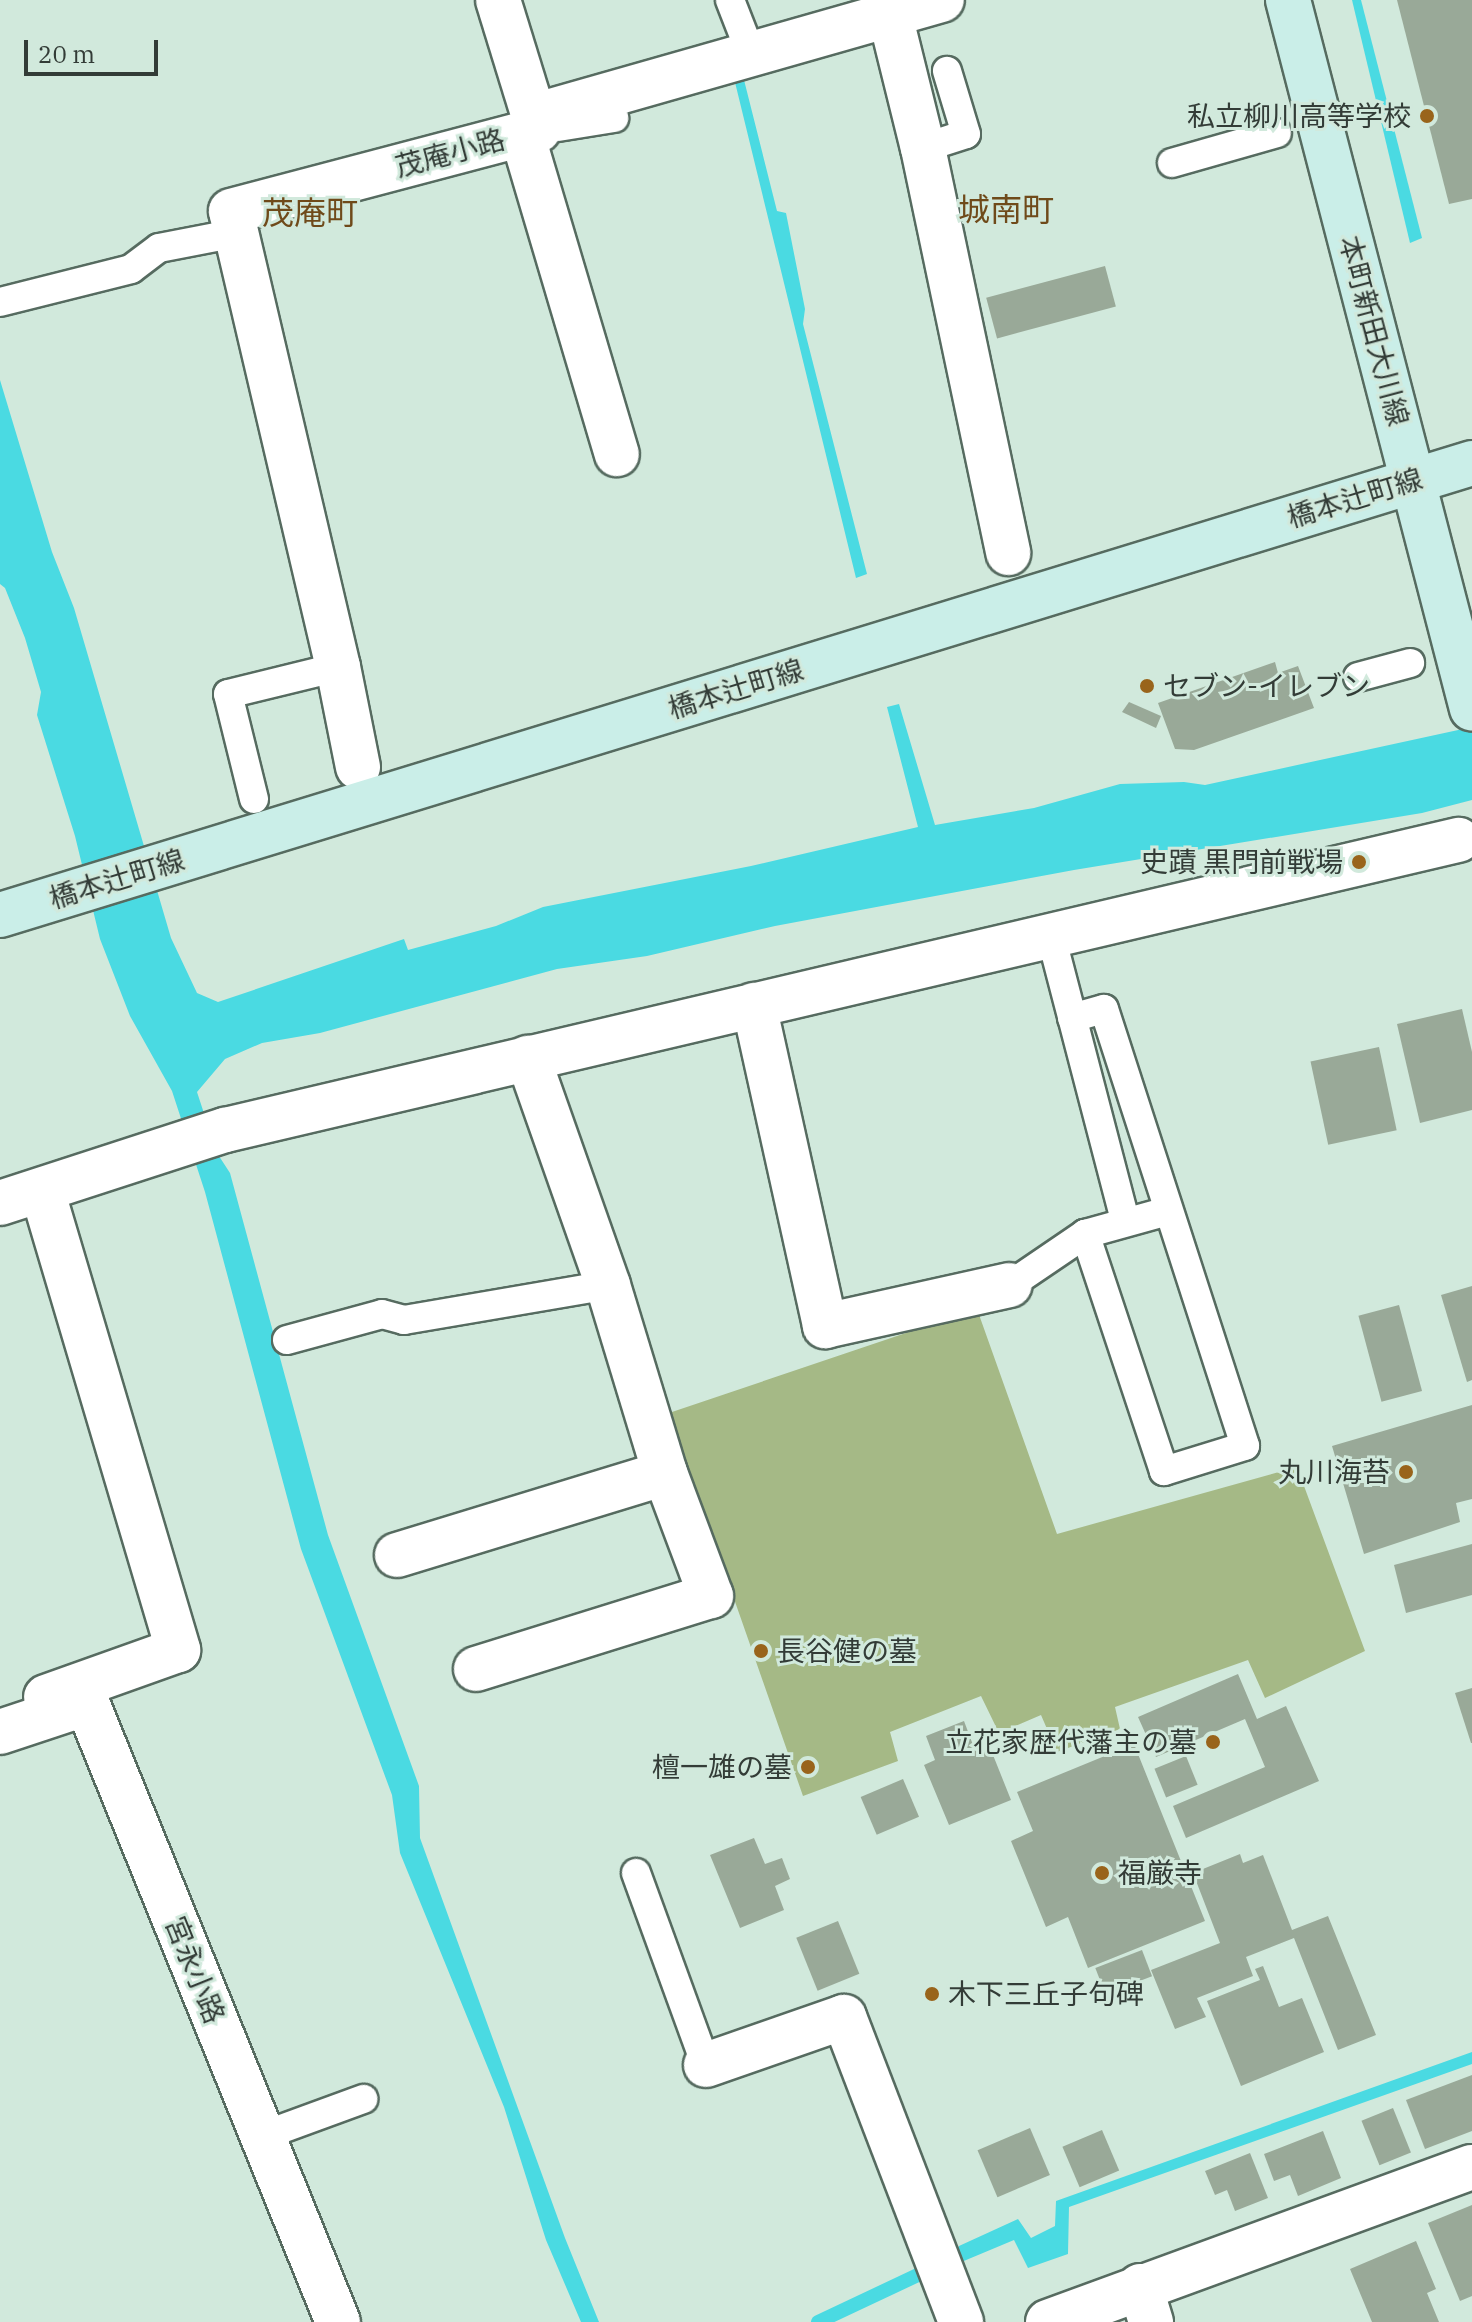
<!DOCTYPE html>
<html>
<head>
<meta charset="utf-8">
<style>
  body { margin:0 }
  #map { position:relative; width:1472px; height:2322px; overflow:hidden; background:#d1e9dc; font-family:"IBM Plex Serif","Noto Sans JP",serif }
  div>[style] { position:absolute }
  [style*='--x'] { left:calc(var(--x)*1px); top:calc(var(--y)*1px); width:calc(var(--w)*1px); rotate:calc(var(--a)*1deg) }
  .green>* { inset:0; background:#a5b986 }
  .water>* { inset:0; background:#4adae2 }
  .stream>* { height:14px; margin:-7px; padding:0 7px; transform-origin:7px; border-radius:7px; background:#4adae2 }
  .building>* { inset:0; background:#99a998; transform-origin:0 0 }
  .roads { filter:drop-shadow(2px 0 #566b60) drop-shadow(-2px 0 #566b60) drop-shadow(0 2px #566b60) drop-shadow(0 -2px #566b60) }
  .service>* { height:28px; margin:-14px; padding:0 14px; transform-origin:14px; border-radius:14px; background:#fff }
  .minor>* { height:44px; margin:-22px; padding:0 22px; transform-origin:22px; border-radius:22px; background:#fff }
  .tertiary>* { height:44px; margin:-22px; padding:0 22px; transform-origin:22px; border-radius:22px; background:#fff }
  .secondary>* { height:44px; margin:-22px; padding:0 22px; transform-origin:22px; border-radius:22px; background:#caeee8 }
  .dots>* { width:22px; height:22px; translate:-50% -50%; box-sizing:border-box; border:4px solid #d1e9dc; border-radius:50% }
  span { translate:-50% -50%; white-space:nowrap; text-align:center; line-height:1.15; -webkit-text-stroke:6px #d1e9dc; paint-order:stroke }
  .poi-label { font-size:28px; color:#333c37 }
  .right { translate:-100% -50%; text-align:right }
  .left { translate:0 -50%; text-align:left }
  .street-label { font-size:28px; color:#333c37 }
  .quarter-label { font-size:32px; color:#6f4a1a }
  .scale { position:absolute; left:24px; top:40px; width:134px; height:36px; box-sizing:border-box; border:4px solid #333c37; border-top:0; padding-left:10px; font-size:24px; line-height:28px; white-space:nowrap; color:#333c37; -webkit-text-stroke:6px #d1e9dc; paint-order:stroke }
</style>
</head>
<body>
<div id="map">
  <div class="green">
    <div style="clip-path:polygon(977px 1309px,1057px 1534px,1297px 1467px,1365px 1651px,1265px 1698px,1248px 1660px,1115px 1707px,1120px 1729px,1057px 1752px,1041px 1715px,999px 1733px,981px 1696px,890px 1732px,898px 1761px,803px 1796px,669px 1413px)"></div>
  </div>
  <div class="water">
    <div style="clip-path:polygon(1352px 0,1361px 0,1422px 238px,1410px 243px)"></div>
    <div style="clip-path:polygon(741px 68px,777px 211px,786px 213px,805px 309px,803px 324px,867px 574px,856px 578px,732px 70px)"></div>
    <div style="clip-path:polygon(0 380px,52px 552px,74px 608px,171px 938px,197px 993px,218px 1002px,404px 939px,408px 950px,496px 926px,543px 907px,751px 866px,918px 827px,887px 707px,899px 704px,935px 825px,1034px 808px,1120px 784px,1184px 782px,1205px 785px,1472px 727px,1472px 800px,1422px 813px,1074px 870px,775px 926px,647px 956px,557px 969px,320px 1033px,262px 1043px,225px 1059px,197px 1092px,217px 1153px,230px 1173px,328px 1535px,419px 1786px,420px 1838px,565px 2238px,599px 2322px,581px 2322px,546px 2240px,504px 2107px,400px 1853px,392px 1795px,301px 1549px,205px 1192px,172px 1091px,130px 1016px,100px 939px,75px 836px,37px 715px,41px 692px,25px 638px,5px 588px,0 584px)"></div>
    <div style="clip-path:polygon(1472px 2052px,1472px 2064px,1069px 2207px,1068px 2254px,1028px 2268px,1014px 2240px,959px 2263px,955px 2253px,959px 2246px,1018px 2219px,1031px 2238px,1055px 2226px,1056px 2201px)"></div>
  </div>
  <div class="stream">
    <div style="--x:818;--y:2322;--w:127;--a:-25.2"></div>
  </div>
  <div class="building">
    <div style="clip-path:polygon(1397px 0,1472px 0,1472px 199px,1449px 204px)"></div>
    <div style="left:1105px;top:266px;width:42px;height:123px;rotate:75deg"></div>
    <div style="clip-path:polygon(1275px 662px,1278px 673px,1298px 666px,1314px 708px,1194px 750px,1175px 749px,1158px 703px)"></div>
    <div style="clip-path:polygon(1129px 702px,1161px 716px,1156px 728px,1122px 712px)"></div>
    <div style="clip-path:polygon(1462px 1009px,1472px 1052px,1472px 1110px,1420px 1123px,1397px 1024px)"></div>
    <div style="left:1379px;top:1047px;width:85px;height:70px;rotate:78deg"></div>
    <div style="clip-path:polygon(1472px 1286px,1472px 1380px,1467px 1382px,1441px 1295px)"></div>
    <div style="left:1399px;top:1305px;width:89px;height:42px;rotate:75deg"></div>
    <div style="clip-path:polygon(1472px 1405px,1472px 1499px,1456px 1503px,1460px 1522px,1364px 1554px,1332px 1446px)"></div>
    <div style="clip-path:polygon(1472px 1544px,1472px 1595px,1406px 1613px,1394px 1565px)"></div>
    <div style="clip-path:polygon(1238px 1674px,1257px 1719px,1286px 1706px,1319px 1781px,1186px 1838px,1173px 1806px,1265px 1767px,1245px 1719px,1156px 1757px,1138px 1717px)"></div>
    <div style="clip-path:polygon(1472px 1688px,1472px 1743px,1471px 1743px,1455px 1693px)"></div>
    <div style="clip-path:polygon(964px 1721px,973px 1745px,987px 1740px,1011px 1800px,949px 1825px,924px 1765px,935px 1760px,926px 1736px)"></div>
    <div style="clip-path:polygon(1134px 1744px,1205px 1921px,1088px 1968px,1068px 1917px,1046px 1927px,1011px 1841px,1033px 1831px,1017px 1792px)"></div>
    <div style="left:1186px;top:1756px;width:31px;height:34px;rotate:68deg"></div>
    <div style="left:903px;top:1779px;width:41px;height:46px;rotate:67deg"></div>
    <div style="clip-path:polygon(754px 1838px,765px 1864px,782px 1858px,790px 1879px,775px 1886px,784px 1910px,740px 1928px,710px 1855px)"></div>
    <div style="clip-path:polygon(1240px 1854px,1243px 1863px,1263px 1855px,1292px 1930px,1328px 1916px,1376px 2035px,1338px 2050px,1294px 1938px,1246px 1957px,1253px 1976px,1197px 1998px,1206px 2017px,1175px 2029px,1151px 1970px,1220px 1943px,1193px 1873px)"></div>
    <div style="left:838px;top:1921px;width:57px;height:45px;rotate:68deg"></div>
    <div style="left:1142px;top:1950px;width:28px;height:50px;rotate:69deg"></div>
    <div style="clip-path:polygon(1263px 1966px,1279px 2007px,1302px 1998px,1324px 2052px,1241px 2086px,1207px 2001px,1260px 1980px,1255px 1969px)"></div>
    <div style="clip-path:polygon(1472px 2075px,1472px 2131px,1425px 2149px,1406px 2100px)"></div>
    <div style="left:1393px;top:2108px;width:48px;height:34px;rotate:68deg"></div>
    <div style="left:1030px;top:2128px;width:51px;height:57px;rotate:67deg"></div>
    <div style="left:1102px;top:2130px;width:44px;height:43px;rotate:67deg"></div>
    <div style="clip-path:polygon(1323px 2131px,1341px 2178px,1298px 2196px,1290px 2175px,1274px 2181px,1264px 2154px)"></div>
    <div style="clip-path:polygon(1250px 2153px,1268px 2198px,1235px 2211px,1227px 2190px,1215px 2195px,1205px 2171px)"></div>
    <div style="clip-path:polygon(1472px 2205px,1472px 2296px,1460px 2301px,1428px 2223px)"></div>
    <div style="clip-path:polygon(1416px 2241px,1436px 2289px,1427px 2293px,1439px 2322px,1372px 2322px,1350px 2269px)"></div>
  </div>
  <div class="roads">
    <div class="service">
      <div style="--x:730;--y:0;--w:58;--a:68.7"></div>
      <div style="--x:558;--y:127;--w:57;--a:-9.1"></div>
      <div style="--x:923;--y:148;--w:45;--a:-18"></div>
      <div style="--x:966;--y:134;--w:66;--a:-106.8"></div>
      <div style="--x:1172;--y:163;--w:109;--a:-15.9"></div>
      <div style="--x:0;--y:302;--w:135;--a:-14.1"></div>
      <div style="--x:131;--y:269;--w:35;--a:-37"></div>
      <div style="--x:159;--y:248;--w:79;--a:-10.9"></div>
      <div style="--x:1358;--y:677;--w:54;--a:-15.1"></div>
      <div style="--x:254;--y:799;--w:108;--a:-103.9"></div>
      <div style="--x:228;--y:694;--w:113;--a:-13.8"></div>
      <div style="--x:1051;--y:936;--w:294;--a:75.4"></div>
      <div style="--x:1072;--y:1018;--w:33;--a:-16"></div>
      <div style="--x:1104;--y:1009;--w:459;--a:72.1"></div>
      <div style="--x:1245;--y:1446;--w:85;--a:162.8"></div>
      <div style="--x:1164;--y:1471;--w:250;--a:-108.4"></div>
      <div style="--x:1010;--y:1285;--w:91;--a:-34.2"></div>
      <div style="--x:1085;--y:1234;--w:86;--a:-15.5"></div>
      <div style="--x:287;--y:1340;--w:98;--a:-15.3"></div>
      <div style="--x:382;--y:1314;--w:23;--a:15"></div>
      <div style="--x:404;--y:1320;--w:207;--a:-9.7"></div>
      <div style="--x:636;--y:1873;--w:204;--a:70"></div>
      <div style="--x:262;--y:2136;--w:108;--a:-20.1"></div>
    </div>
    <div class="minor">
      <div style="--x:890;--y:15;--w:137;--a:76.1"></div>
      <div style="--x:923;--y:148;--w:414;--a:78.1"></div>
      <div style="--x:534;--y:116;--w:424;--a:-15.9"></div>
      <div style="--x:522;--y:134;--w:334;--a:73.5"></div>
      <div style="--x:358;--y:767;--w:102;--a:-101.3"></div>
      <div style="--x:338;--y:667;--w:468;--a:-103.2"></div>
      <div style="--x:231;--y:211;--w:318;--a:-14.8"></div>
      <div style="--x:538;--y:130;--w:136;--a:-107.1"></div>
      <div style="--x:754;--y:1005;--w:329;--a:77.5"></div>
      <div style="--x:825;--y:1326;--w:189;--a:-12.5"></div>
      <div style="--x:42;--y:1190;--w:480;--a:73.5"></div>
      <div style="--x:178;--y:1650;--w:140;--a:160.4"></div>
      <div style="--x:0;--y:1203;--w:237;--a:-18"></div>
      <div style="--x:225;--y:1130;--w:1267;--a:-13.24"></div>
      <div style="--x:397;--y:1555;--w:280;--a:-17"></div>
      <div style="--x:476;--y:1669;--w:246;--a:-17.3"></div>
      <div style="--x:711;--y:1596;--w:131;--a:-110.5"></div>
      <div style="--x:665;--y:1473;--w:196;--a:-106.9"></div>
      <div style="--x:608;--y:1285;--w:241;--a:-109.4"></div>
      <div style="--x:0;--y:1732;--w:92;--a:-18.4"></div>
      <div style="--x:87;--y:1703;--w:668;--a:67.93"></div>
      <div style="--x:706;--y:2065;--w:146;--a:-19.2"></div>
      <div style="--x:844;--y:2017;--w:327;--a:69"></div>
      <div style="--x:1140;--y:2286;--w:38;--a:73"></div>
    </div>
    <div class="tertiary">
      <div style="--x:1048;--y:2322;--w:451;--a:-20.1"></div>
    </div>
    <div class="secondary">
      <div style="--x:1288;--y:0;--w:732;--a:75.45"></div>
      <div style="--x:0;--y:915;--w:1540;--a:-17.07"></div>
    </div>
  </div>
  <div class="dots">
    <div style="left:1427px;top:116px;background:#99641b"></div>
    <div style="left:1147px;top:686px;background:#99641b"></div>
    <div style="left:1359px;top:862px;background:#99641b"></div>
    <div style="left:1406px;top:1472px;background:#99641b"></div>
    <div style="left:761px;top:1651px;background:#99641b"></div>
    <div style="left:1213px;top:1742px;background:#99641b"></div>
    <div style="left:808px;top:1767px;background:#99641b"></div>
    <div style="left:1102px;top:1873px;background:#99641b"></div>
    <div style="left:932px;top:1994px;background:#99641b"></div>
  </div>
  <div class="poi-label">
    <span class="right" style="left:1411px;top:116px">私立柳川高等学校</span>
    <span class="left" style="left:1163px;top:686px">セブン-イレブン</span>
    <span class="right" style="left:1343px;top:862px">史蹟 黒門前戦場</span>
    <span class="right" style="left:1390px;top:1472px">丸川海苔</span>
    <span class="left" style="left:777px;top:1651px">長谷健の墓</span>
    <span class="right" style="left:1197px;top:1742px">立花家歴代藩主の墓</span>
    <span class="right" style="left:792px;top:1767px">檀一雄の墓</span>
    <span class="left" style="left:1118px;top:1873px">福厳寺</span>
    <span class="left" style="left:948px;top:1994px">木下三丘子句碑</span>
  </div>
  <div class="street-label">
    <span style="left:450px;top:153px;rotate:-15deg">茂庵小路</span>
    <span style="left:1374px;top:331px;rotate:75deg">本町新田大川線</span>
    <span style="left:1355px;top:498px;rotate:-17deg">橋本辻町線</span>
    <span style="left:736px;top:689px;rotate:-17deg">橋本辻町線</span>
    <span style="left:117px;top:879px;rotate:-17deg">橋本辻町線</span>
    <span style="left:195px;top:1970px;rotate:68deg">宮永小路</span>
  </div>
  <div class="quarter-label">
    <span style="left:1006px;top:209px">城南町</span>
    <span style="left:310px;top:212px">茂庵町</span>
  </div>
  <div class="scale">20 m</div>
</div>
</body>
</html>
